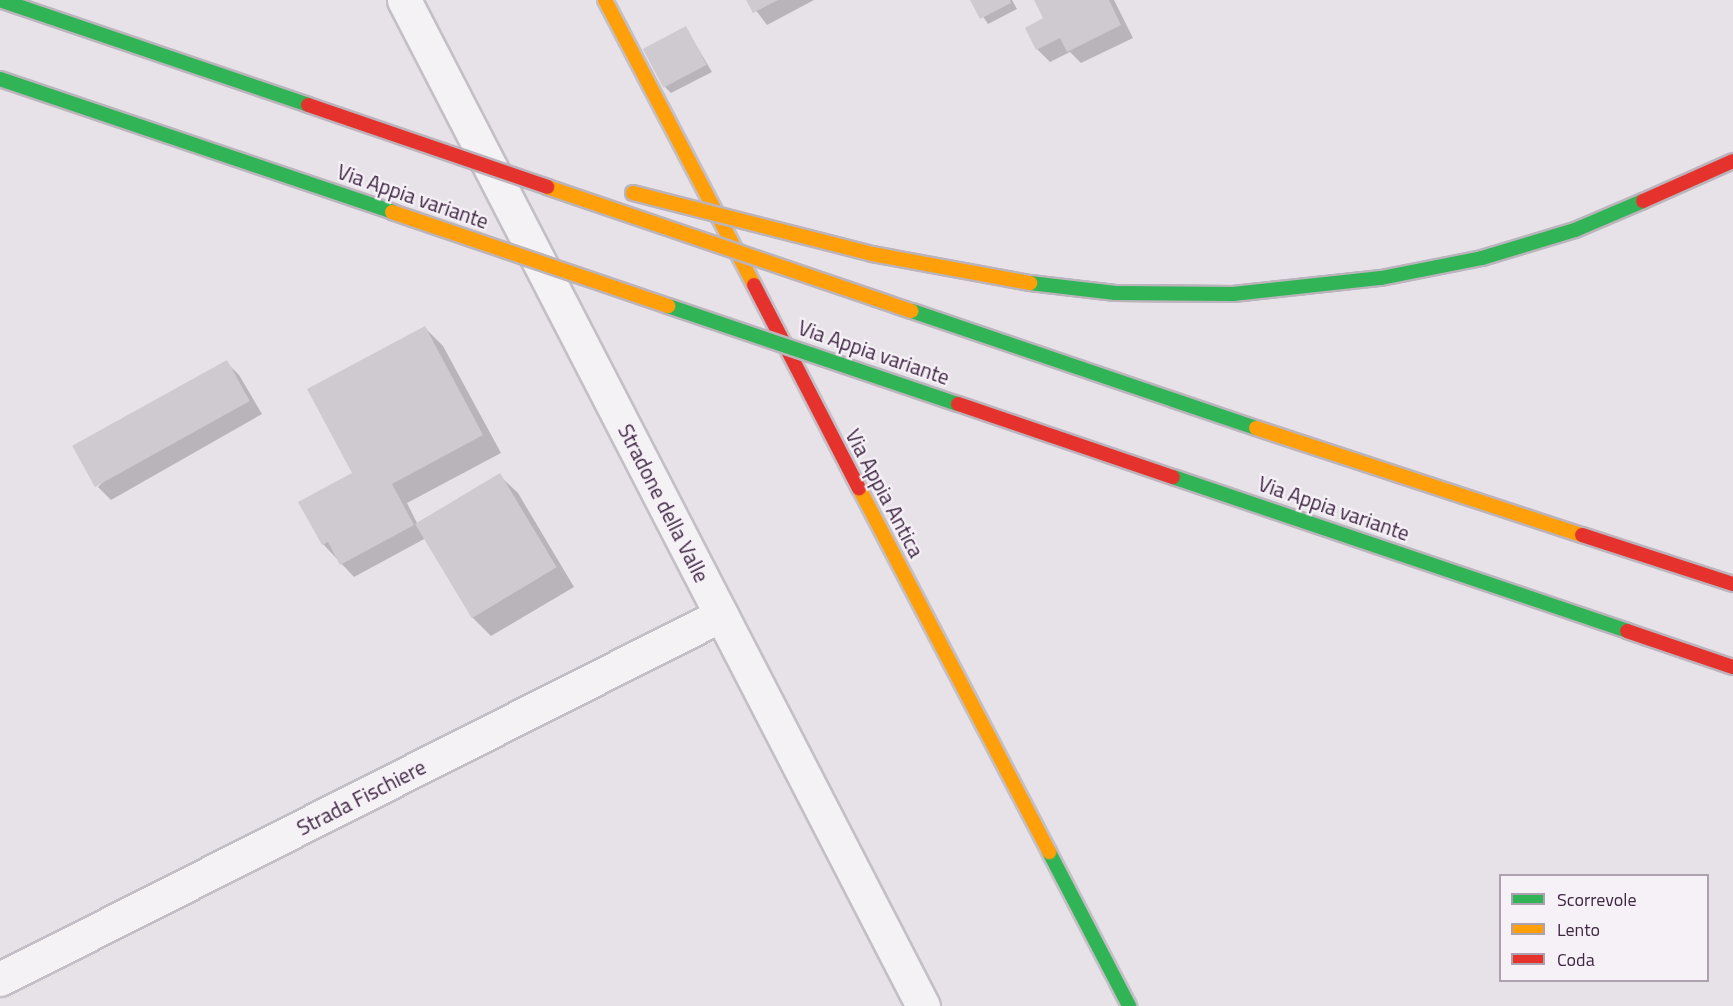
<!DOCTYPE html>
<html>
<head>
<meta charset="utf-8">
<style>
  body { margin:0 }
  #map { position:relative; width:1733px; height:1006px; overflow:hidden; background:#e7e2e8; font-family:"Titillium Web",sans-serif }
  div>[style] { position:absolute }
  [style*='--x'] { left:calc(var(--x)*1px); top:calc(var(--y)*1px); width:calc(var(--w)*1px); rotate:calc(var(--a)*1deg) }
  .shadow>* { inset:0; background:#0003 }
  .building>* { inset:0; background:#cfc9d0; transform-origin:0 0 }
  .roads { filter:drop-shadow(2px 0 #c4bfc6) drop-shadow(-2px 0 #c4bfc6) drop-shadow(0 2px #c4bfc6) drop-shadow(0 -2px #c4bfc6) }
  .street>* { height:33px; margin:-16.5px; padding:0 16.5px; transform-origin:16.5px; border-radius:16.5px; background:#f4f2f4 }
  .fast>* { height:14px; margin:-7px; padding:0 7px; transform-origin:7px; border-radius:7px; background:#30b455 }
  .slow>* { height:14px; margin:-7px; padding:0 7px; transform-origin:7px; border-radius:7px; background:#ff9f0a }
  .jam>* { height:14px; margin:-7px; padding:0 7px; transform-origin:7px; border-radius:7px; background:#e5322d }
  .bridges { filter:drop-shadow(2px 0 #bbb4bd) drop-shadow(-2px 0 #bbb4bd) drop-shadow(0 2px #bbb4bd) drop-shadow(0 -2px #bbb4bd) }
  .fast-bridge>* { height:14px; margin:-7px; padding:0 7px; transform-origin:7px; border-radius:7px; background:#30b455 }
  .slow-bridge>* { height:14px; margin:-7px; padding:0 7px; transform-origin:7px; border-radius:7px; background:#ff9f0a }
  .jam-bridge>* { height:14px; margin:-7px; padding:0 7px; transform-origin:7px; border-radius:7px; background:#e5322d }
  span { translate:-50% -50%; white-space:nowrap; text-align:center; line-height:1.15; -webkit-text-stroke:4.5px #f6f0f7; paint-order:stroke }
  .street-label { font-size:21px; color:#3f2743 }
  .legend { position:absolute; left:1499px; top:874px; width:210px; height:108px; box-sizing:border-box; background:#f6f0f7; border:2px solid #ada0af; margin:0; padding:8px 10px; list-style:none; font-size:18px; color:#3f2743 }
  .legend li { display:flex; align-items:center; gap:12px; height:30px }
  .legend b { width:30px; border:2px solid #ada0af }
</style>
</head>
<body>
<div id="map">
  <div class="shadow">
    <div style="clip-path:polygon(748px 0,814px 0,767px 25px)"></div>
    <div style="clip-path:polygon(972px 0,1012px 0,1017px 9px,988px 24px)"></div>
    <div style="clip-path:polygon(1036px 0,1114px 0,1133px 38px,1081px 63px,1070px 52px,1050px 62px,1037px 49px,1045px 19px)"></div>
    <div style="clip-path:polygon(686px 28px,712px 72px,671px 93px,665px 87px)"></div>
    <div style="clip-path:polygon(425px 328px,443px 346px,501px 453px,407px 503px,417px 523px,499px 475px,518px 493px,574px 587px,491px 636px,472px 617px,426px 538px,354px 577px,323px 544px)"></div>
    <div style="clip-path:polygon(226px 362px,239px 375px,262px 414px,111px 500px,98px 487px)"></div>
  </div>
  <div class="building">
    <div style="clip-path:polygon(746px 0,778px 0,753px 13px)"></div>
    <div style="clip-path:polygon(970px 0,1010px 0,1011px 3px,980px 19px)"></div>
    <div style="clip-path:polygon(1034px 0,1109px 0,1121px 25px,1067px 52px,1060px 38px,1036px 50px,1025px 28px,1043px 18px)"></div>
    <div style="left:686px;top:26px;width:44px;height:49px;rotate:62deg"></div>
    <div style="clip-path:polygon(425px 326px,483px 435px,392px 484px,414px 525px,340px 565px,328px 542px,322px 545px,298px 502px,352px 473px,307px 389px)"></div>
    <div style="left:227px;top:360px;width:47px;height:177px;rotate:61deg"></div>
    <div style="left:500px;top:473px;width:110px;height:99px;rotate:59deg"></div>
  </div>
  <div class="roads">
    <div class="street">
      <div style="--x:404;--y:0;--w:1132;--a:62.71"></div>
      <div style="--x:0;--y:979;--w:808;--a:-26.79"></div>
    </div>
    <div class="fast">
      <div style="--x:1049;--y:852;--w:174;--a:62.5"></div>
    </div>
    <div class="slow">
      <div style="--x:605;--y:0;--w:322;--a:62.4"></div>
      <div style="--x:859;--y:488;--w:411;--a:62.4"></div>
    </div>
    <div class="jam">
      <div style="--x:754;--y:285;--w:229;--a:62.7"></div>
    </div>
  </div>
  <div class="bridges">
    <div class="fast-bridge">
      <div style="--x:0;--y:0;--w:325;--a:18.8"></div>
      <div style="--x:0;--y:79;--w:414;--a:18.7"></div>
      <div style="--x:1030;--y:283;--w:86;--a:6.7"></div>
      <div style="--x:1115;--y:293;--w:118;--a:0.5"></div>
      <div style="--x:1233;--y:294;--w:149;--a:-6.2"></div>
      <div style="--x:1381;--y:278;--w:103;--a:-11.2"></div>
      <div style="--x:1482;--y:258;--w:97;--a:-16.8"></div>
      <div style="--x:1575;--y:230;--w:74;--a:-23.1"></div>
      <div style="--x:668;--y:306;--w:306;--a:18.7"></div>
      <div style="--x:912;--y:311;--w:363;--a:18.8"></div>
      <div style="--x:1173;--y:477;--w:479;--a:18.7"></div>
    </div>
    <div class="slow-bridge">
      <div style="--x:547;--y:187;--w:385;--a:18.8"></div>
      <div style="--x:633;--y:193;--w:247;--a:14.3"></div>
      <div style="--x:872;--y:254;--w:161;--a:10.4"></div>
      <div style="--x:392;--y:212;--w:292;--a:18.8"></div>
      <div style="--x:1256;--y:428;--w:343;--a:18.2"></div>
    </div>
    <div class="jam-bridge">
      <div style="--x:308;--y:105;--w:253;--a:18.9"></div>
      <div style="--x:1643;--y:201;--w:98;--a:-24"></div>
      <div style="--x:958;--y:404;--w:227;--a:18.8"></div>
      <div style="--x:1582;--y:535;--w:159;--a:18"></div>
      <div style="--x:1627;--y:631;--w:112;--a:18.8"></div>
    </div>
  </div>
  <div class="street-label">
    <span style="left:413px;top:196px;rotate:19deg">Via Appia variante</span>
    <span style="left:874px;top:352px;rotate:19deg">Via Appia variante</span>
    <span style="left:885px;top:493px;rotate:62deg">Via Appia Antica</span>
    <span style="left:664px;top:503px;rotate:63deg">Stradone della Valle</span>
    <span style="left:1334px;top:508px;rotate:19deg">Via Appia variante</span>
    <span style="left:361px;top:797px;rotate:-27deg">Strada Fischiere</span>
  </div>
  <ul class="legend">
  <li><b style="height:8px;background:#30b455"></b>Scorrevole</li>
  <li><b style="height:8px;background:#ff9f0a"></b>Lento</li>
  <li><b style="height:8px;background:#e5322d"></b>Coda</li>
  </ul>
</div>
</body>
</html>
